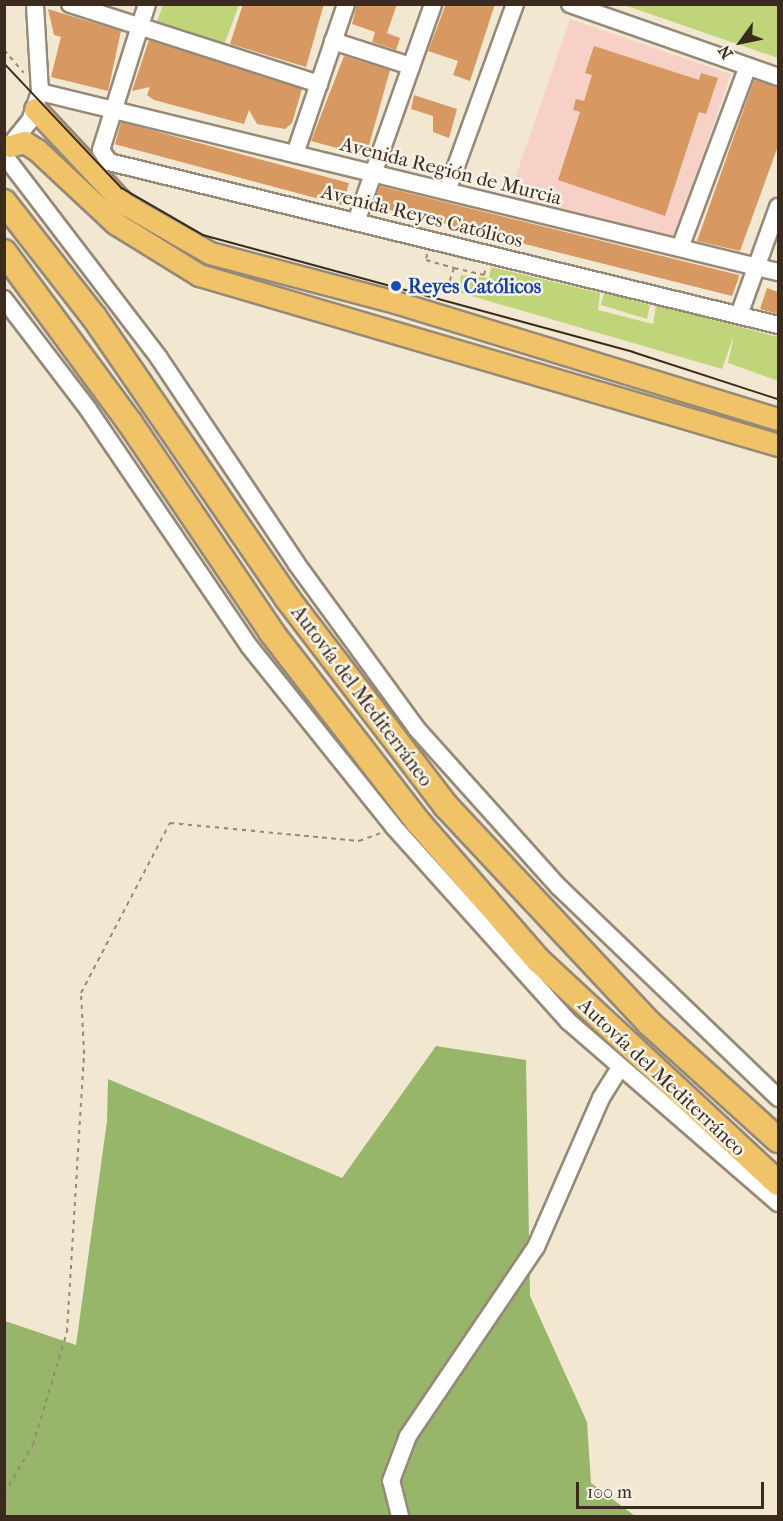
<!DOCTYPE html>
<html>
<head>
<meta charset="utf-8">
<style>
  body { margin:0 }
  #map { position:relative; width:783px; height:1521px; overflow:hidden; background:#f2e8d1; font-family:"IM FELL French Canon",serif }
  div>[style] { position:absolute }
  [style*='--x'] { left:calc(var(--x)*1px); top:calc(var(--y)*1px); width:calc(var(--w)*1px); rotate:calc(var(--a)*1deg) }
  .built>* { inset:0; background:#f7d1c7; transform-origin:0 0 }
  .green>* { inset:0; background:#c0d579 }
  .forest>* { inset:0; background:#98b669 }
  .building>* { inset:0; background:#d79961; transform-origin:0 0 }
  .path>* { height:2px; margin-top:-1px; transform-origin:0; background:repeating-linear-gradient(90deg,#968978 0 4.5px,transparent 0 9px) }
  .roads { filter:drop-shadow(2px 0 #968978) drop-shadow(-2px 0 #968978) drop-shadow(0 2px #968978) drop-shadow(0 -2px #968978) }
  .minor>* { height:16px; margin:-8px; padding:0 8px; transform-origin:8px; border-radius:8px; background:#fff }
  .major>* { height:21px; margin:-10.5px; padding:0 10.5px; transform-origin:10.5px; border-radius:10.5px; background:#f1c369 }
  .highway>* { height:24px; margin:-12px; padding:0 12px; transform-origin:12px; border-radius:12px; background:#f1c369 }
  .tram>* { height:1.5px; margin:-0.75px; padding:0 0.75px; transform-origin:0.75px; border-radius:0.75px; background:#3b2a1e }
  .dots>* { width:16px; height:16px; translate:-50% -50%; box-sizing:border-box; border:3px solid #f7f3e8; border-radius:50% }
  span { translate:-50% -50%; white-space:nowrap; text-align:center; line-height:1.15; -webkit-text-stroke:5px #f7f3e8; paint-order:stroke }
  .street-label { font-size:20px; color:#3b2a1e }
  .transit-label { font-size:20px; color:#164399; font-weight:700 }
  .left { translate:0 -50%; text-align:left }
  .frame { position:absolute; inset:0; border:6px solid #3b2a1e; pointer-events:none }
  .north { position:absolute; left:711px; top:12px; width:60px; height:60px; -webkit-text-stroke:4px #f7f3e8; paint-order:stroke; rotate:237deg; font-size:16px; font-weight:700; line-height:24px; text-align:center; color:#3b2a1e }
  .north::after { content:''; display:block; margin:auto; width:21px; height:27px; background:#3b2a1e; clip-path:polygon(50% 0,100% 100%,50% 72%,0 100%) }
  .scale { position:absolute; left:576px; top:1482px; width:188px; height:27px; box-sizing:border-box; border:3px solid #3b2a1e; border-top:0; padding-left:8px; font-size:18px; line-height:21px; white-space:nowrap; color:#3b2a1e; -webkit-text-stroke:4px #f7f3e8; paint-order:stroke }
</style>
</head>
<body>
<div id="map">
  <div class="built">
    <div style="left:570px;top:19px;width:170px;height:188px;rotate:19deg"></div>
  </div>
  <div class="green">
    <div style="clip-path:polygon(163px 5px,239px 5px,224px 45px,156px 24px)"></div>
    <div style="clip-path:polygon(624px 5px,778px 5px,778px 58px)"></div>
    <div style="clip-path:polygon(491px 267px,600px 293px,598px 310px,653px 324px,656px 305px,778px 337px,778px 381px,728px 363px,734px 335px,722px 369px,458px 292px,461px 275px,489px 278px)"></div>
    <div style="clip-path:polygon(604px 293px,650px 305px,647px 319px,601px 305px)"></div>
  </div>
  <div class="forest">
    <div style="clip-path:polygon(436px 1046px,526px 1060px,530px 1296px,587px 1422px,591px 1483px,635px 1516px,5px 1516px,5px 1321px,76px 1345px,107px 1121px,108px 1079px,342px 1178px)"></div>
  </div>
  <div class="building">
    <div style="clip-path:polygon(243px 4px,324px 4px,306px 67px,230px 44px)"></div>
    <div style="clip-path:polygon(357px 4px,397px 4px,387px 33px,400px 38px,396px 50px,372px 42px,375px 32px,352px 24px)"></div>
    <div style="clip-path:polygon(446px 4px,495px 4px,470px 81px,453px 75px,458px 61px,428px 51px)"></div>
    <div style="clip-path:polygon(48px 9px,121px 31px,108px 91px,51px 77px,61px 37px,54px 35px)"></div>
    <div style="clip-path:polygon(149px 40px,302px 89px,292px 123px,285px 129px,257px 124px,249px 110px,244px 124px,154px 100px,147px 95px,150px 87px,132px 91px)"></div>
    <div style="clip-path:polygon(594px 46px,699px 80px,701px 73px,718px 78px,706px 114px,699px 112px,665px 216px,558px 180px,580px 112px,573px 110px,576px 99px,584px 101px,592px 75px,585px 73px)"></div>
    <div style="clip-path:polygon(344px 56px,390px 70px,366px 156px,311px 141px)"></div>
    <div style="clip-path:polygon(754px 80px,778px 87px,778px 146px,740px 251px,697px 241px)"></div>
    <div style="clip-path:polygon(414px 95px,457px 109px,449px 138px,433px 132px,433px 116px,411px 109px)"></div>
    <div style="left:121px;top:122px;width:236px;height:23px;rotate:15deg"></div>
    <div style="clip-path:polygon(380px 186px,739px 275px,738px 280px,732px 296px,373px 206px)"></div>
    <div style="clip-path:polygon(767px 288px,778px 292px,778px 314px,760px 309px)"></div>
  </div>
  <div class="path">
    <div style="--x:4;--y:50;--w:30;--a:49"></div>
    <div style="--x:427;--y:254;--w:6;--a:99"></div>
    <div style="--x:426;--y:260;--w:29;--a:16"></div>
    <div style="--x:454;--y:268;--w:25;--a:108"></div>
    <div style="--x:454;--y:268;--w:31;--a:13"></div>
    <div style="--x:484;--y:275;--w:8;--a:-76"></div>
    <div style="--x:4;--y:1493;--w:56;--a:-58.9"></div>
    <div style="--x:33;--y:1445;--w:118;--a:-73.3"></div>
    <div style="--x:67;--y:1332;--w:279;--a:-86.5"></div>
    <div style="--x:84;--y:1054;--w:61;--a:-92.8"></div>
    <div style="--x:81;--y:993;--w:192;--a:-62.4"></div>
    <div style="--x:170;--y:823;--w:190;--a:5.4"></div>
    <div style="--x:359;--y:841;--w:23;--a:-20"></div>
  </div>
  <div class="roads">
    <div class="minor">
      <div style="--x:70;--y:4;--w:262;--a:17.8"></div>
      <div style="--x:147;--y:4;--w:153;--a:107.5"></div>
      <div style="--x:101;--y:150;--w:14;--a:56"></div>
      <div style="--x:109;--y:162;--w:689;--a:13.69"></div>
      <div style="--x:570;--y:4;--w:220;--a:19.3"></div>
      <div style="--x:333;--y:41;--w:82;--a:17.8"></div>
      <div style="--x:40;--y:92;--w:760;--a:13.71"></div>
      <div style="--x:7;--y:149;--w:36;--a:-51"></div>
      <div style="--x:30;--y:121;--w:31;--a:-71"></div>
      <div style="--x:40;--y:92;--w:88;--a:-93.3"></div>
      <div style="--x:295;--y:154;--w:158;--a:-71.2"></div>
      <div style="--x:4;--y:155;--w:255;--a:52.6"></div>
      <div style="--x:159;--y:358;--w:247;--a:56.2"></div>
      <div style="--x:296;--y:563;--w:205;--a:53.9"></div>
      <div style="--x:417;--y:729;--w:212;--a:48.1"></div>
      <div style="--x:559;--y:887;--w:304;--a:43.9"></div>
      <div style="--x:447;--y:191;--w:199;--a:-70"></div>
      <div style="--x:356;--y:222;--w:231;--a:-70.5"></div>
      <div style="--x:680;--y:248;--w:194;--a:-69.5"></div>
      <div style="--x:4;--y:299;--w:138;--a:52.6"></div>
      <div style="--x:88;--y:409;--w:287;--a:55.8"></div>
      <div style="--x:249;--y:646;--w:232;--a:51.3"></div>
      <div style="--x:394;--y:827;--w:261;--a:48.1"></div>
      <div style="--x:568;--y:1021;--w:278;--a:40.9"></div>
      <div style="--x:739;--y:315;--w:115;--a:-70.1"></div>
      <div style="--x:400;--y:1516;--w:36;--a:-104"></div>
      <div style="--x:391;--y:1481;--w:48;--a:-69.3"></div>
      <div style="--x:408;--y:1436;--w:228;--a:-55.9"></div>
      <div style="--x:536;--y:1247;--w:163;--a:-66.4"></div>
      <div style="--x:601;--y:1098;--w:36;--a:-58"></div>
    </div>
    <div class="major">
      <div style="--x:35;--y:109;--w:129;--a:46.9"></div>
      <div style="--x:123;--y:203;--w:100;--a:29.9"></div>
      <div style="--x:210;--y:253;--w:191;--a:14.8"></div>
      <div style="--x:395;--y:302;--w:400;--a:17"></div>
      <div style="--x:10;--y:146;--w:15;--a:-16"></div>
      <div style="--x:24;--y:142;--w:15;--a:32"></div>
      <div style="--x:37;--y:150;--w:107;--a:43.1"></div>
      <div style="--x:115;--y:223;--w:99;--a:31.8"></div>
      <div style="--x:199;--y:275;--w:603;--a:16.36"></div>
    </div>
    <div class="highway">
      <div style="--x:4;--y:202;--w:146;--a:52"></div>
      <div style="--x:94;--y:317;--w:341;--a:55.5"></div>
      <div style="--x:287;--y:598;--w:262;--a:52.6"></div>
      <div style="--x:446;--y:806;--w:297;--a:46.9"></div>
      <div style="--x:649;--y:1023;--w:174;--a:42.2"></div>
      <div style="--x:4;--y:252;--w:212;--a:53.6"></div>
      <div style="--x:130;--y:423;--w:254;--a:55.9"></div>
      <div style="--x:272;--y:633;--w:239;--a:52.3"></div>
      <div style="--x:418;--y:822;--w:184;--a:49"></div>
      <div style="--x:539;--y:961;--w:326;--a:42.9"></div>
    </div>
  </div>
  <div class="tram">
    <div style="--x:4;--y:63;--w:172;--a:46.7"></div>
    <div style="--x:122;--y:188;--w:94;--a:30.1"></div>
    <div style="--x:203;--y:235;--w:446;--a:15.2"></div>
    <div style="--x:633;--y:352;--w:152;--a:18"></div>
  </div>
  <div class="dots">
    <div style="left:396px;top:286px;background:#1a4fb4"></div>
  </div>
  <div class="street-label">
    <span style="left:451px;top:171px;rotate:14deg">Avenida Región de Murcia</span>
    <span style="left:422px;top:216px;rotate:14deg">Avenida Reyes Católicos</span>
    <span style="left:362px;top:696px;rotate:53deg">Autovía del Mediterráneo</span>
    <span style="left:662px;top:1077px;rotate:43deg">Autovía del Mediterráneo</span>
  </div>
  <div class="transit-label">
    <span class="left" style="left:408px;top:286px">Reyes Católicos</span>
  </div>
  <div class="frame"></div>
  <div class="north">N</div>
  <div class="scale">100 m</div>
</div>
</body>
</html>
